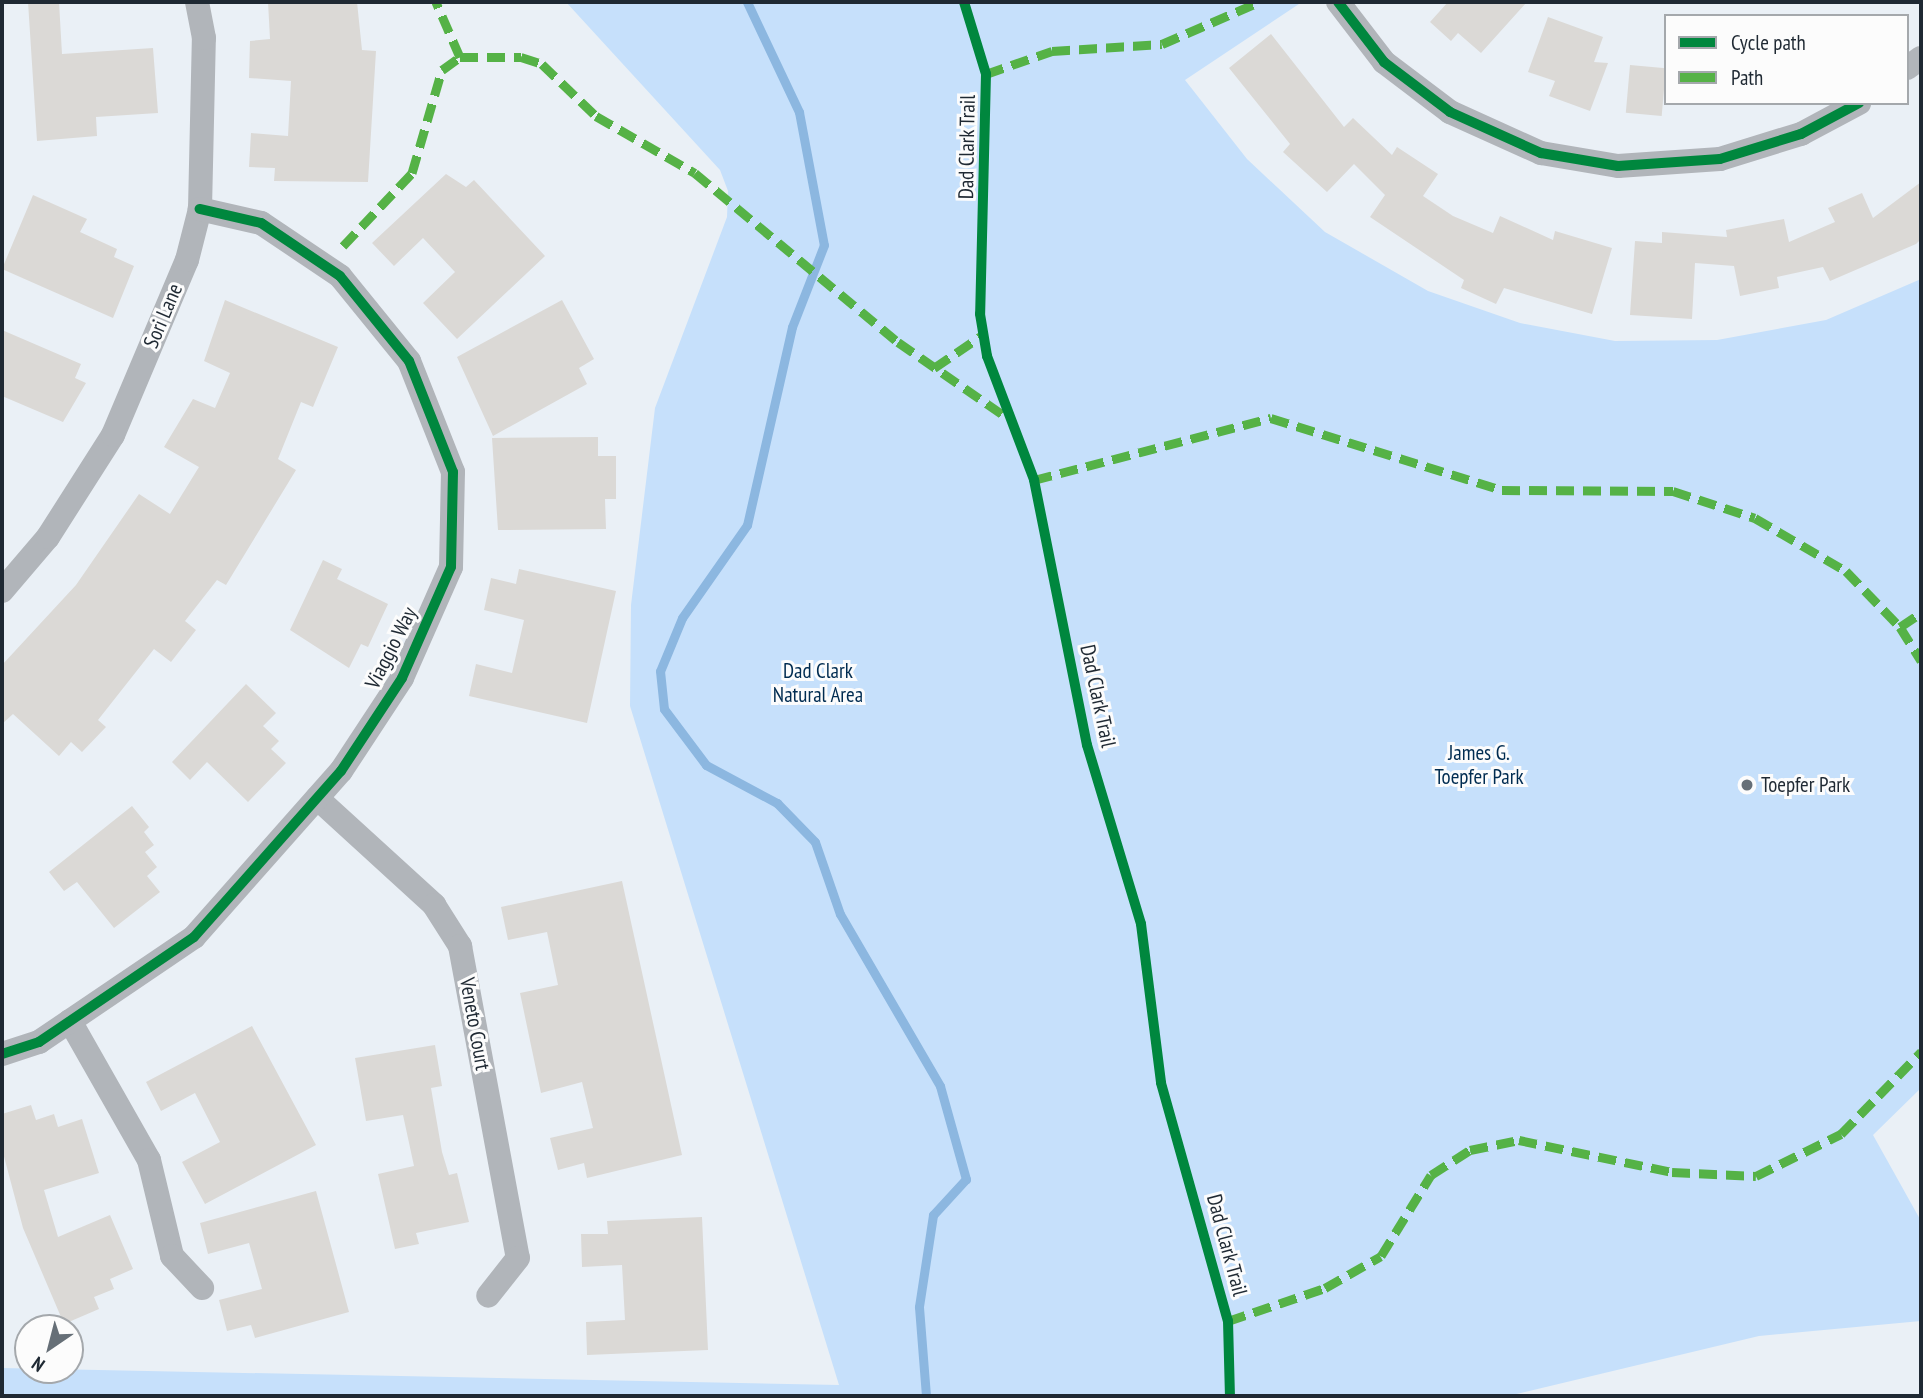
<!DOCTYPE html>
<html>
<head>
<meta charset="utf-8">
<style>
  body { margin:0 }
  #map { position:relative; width:1923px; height:1398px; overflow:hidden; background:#eaf0f6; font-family:"PT Sans Narrow",sans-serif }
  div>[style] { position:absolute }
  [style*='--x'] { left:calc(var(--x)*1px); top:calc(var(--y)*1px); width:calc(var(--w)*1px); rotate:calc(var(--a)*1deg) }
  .green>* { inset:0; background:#c6e0fb }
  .stream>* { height:9px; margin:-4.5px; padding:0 4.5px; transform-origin:4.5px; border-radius:4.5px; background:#8cb7e0 }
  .building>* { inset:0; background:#dbd9d6; transform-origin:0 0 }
  .minor>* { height:24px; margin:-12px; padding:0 12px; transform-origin:12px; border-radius:12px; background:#b1b5ba }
  .quiet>* { height:9px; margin-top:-4.5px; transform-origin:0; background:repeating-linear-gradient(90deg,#55b246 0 18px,transparent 0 27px) }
  .cycleway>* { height:10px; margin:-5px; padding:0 5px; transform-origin:5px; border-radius:5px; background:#00873e }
  .dots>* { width:19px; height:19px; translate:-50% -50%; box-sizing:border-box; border:4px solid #fcfcfc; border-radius:50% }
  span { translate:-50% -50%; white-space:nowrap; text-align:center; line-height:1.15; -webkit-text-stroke:6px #fcfcfc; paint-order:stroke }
  .street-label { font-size:21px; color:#1f2933 }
  .park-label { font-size:21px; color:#002c51 }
  .poi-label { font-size:21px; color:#1f2933 }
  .left { translate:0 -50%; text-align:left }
  .frame { position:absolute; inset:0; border:4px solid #1f2933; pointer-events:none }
  .legend { position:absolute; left:1664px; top:14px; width:245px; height:91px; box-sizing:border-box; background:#fcfcfc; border:2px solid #a4a8ac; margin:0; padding:9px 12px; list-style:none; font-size:21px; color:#1f2933 }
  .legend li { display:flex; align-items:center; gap:14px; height:35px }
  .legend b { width:35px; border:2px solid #a4a8ac }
  .north { position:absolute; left:14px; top:1314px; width:70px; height:70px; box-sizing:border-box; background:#fcfcfc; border:2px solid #a4a8ac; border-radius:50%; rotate:215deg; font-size:19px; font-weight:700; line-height:28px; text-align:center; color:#1f2933 }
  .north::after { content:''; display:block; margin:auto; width:24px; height:32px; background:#666f77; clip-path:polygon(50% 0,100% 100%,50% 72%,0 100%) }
</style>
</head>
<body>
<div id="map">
  <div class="green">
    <div style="clip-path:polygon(566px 2px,1302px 2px,1185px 80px,1247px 159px,1325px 232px,1428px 291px,1520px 323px,1615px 341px,1717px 340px,1826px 320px,1921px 279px,1921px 1088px,1873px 1135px,1921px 1221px,1921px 1321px,1759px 1336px,1508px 1396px,2px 1396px,2px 1368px,839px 1385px,630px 706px,631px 605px,655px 408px,727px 217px,728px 191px,720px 170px)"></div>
  </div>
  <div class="stream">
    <div style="--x:747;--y:2;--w:122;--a:64.7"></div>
    <div style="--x:799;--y:112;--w:135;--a:79.4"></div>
    <div style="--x:824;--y:245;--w:88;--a:111.3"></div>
    <div style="--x:792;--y:327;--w:203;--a:102.8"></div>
    <div style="--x:747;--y:525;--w:113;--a:125"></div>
    <div style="--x:682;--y:618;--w:57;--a:112.5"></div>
    <div style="--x:660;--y:671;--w:38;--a:84"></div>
    <div style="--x:664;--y:709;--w:70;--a:53.1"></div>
    <div style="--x:706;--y:765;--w:81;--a:28.2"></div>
    <div style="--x:777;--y:803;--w:54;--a:45.7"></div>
    <div style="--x:815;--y:842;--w:76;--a:70.9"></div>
    <div style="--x:840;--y:914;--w:199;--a:59.8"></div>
    <div style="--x:940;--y:1086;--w:97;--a:74.4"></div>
    <div style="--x:966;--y:1179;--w:49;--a:132.5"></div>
    <div style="--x:933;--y:1215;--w:93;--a:98.7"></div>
    <div style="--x:919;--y:1307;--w:89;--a:85.5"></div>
  </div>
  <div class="building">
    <div style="clip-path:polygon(28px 2px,59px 2px,62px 54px,153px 48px,158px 113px,96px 117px,97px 136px,37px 141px)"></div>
    <div style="clip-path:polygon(268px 2px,357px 2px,362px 50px,376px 51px,368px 182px,274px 181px,275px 168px,249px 167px,251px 133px,288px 136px,291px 81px,249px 78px,250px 41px,270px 39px)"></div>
    <div style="clip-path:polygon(1448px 2px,1527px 2px,1481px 53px,1458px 33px,1451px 41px,1430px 22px)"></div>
    <div style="clip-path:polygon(1548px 17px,1603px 37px,1594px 62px,1608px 63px,1590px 111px,1549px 96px,1555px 81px,1528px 72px)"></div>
    <div style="clip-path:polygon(1271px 34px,1344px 127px,1353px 118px,1392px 155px,1397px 147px,1438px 174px,1423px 196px,1453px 216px,1493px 233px,1500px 216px,1553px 240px,1555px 231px,1612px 248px,1592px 314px,1504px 288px,1496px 304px,1461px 288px,1464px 280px,1370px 217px,1385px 195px,1354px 164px,1327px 192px,1283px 152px,1290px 144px,1229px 68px)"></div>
    <div style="left:1630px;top:65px;width:36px;height:48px;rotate:5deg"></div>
    <div style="clip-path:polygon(446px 174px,466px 187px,474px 180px,545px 256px,457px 339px,423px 303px,455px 272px,423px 238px,394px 266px,372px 243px)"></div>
    <div style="clip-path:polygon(1921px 182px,1921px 239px,1916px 244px,1830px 281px,1823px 267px,1777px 277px,1779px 288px,1740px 296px,1734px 266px,1695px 263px,1692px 319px,1630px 315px,1635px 241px,1662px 243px,1662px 232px,1727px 237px,1726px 230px,1784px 219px,1789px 242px,1835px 222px,1828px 208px,1862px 193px,1873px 218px)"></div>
    <div style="clip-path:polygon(33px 195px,87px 219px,80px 232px,117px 249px,114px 257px,134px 266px,113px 318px,2px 269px)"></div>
    <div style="clip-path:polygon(225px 300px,338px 347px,313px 407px,301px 402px,278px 459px,296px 470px,226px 585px,217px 580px,185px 621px,196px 630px,171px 662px,154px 649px,98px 720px,106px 727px,82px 752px,71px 742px,59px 756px,13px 714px,2px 724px,2px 665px,76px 585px,139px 494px,170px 514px,199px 467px,164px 447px,193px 399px,215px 408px,230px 373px,204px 361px)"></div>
    <div style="clip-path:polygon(562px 300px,594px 359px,579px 368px,587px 384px,493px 436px,457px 357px)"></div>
    <div style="clip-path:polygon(2px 330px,81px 364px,75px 378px,86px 383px,63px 422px,2px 396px)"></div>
    <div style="clip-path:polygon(598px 437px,598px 456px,616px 456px,616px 499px,605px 499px,606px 529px,498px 530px,492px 438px)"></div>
    <div style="clip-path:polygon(323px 560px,342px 569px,337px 579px,388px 604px,368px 647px,361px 644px,349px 668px,290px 630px)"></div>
    <div style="clip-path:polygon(519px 569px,616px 591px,587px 723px,469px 696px,476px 664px,512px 673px,524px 620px,484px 610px,491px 578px,516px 584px)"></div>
    <div style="clip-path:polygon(246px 684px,276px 713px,263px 726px,279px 741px,271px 749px,286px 763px,248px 802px,207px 762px,190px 780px,172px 762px)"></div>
    <div style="clip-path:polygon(132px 806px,149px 827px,144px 832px,154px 845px,145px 852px,157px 867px,147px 876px,160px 892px,114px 928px,77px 882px,64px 891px,49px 872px)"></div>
    <div style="clip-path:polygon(622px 881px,682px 1155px,587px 1178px,584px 1163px,558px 1170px,550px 1138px,593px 1128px,582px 1082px,541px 1093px,520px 993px,558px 985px,547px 932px,508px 940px,501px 907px)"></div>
    <div style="clip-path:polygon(252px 1026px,316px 1145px,205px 1204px,182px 1162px,220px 1142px,195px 1093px,161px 1111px,146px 1082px)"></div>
    <div style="clip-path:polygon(435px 1045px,442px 1086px,431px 1088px,442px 1152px,449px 1175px,457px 1173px,469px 1222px,416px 1233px,419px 1244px,395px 1249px,378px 1174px,414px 1166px,403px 1115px,366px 1121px,355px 1058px)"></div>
    <div style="clip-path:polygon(31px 1105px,36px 1120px,54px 1114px,58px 1127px,82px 1119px,99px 1173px,44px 1190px,58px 1237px,110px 1215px,133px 1269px,110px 1279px,114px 1289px,94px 1297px,99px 1309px,64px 1324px,23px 1228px,2px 1149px,2px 1114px)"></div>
    <div style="clip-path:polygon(316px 1191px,349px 1312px,255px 1338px,251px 1325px,227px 1331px,219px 1300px,262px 1289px,249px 1243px,208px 1254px,200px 1223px)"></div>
    <div style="clip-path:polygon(702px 1217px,708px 1350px,587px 1355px,586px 1322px,625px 1320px,622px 1265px,582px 1267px,581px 1234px,608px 1234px,607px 1221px)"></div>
  </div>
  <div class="minor">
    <div style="--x:1338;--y:2;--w:76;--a:52.5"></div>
    <div style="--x:1384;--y:62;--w:83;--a:37.1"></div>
    <div style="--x:1450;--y:112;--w:100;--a:24.3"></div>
    <div style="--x:1541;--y:153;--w:78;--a:9.6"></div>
    <div style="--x:1618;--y:166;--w:102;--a:-3.9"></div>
    <div style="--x:1720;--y:159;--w:85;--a:-17.2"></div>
    <div style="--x:1801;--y:134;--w:66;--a:-28.1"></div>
    <div style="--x:1907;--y:68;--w:17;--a:-36"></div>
    <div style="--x:2;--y:591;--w:71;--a:-49.6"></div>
    <div style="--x:48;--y:537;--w:121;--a:-57.5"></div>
    <div style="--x:113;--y:435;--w:190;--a:-67.1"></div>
    <div style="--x:187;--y:260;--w:53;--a:-75.7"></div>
    <div style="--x:200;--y:209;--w:171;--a:-88.7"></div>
    <div style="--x:204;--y:38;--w:37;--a:-101"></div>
    <div style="--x:317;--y:798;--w:159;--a:42.4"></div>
    <div style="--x:434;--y:905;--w:49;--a:57.6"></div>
    <div style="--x:460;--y:946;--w:317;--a:79.5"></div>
    <div style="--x:518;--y:1258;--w:48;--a:128.3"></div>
    <div style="--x:70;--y:1021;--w:160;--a:60.4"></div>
    <div style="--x:149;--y:1160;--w:99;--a:76.5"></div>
    <div style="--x:172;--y:1256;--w:44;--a:46.8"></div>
    <div style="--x:2;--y:1054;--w:39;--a:-18"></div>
    <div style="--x:39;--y:1042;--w:187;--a:-34.1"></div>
    <div style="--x:194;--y:937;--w:222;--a:-48.5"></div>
    <div style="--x:341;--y:771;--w:111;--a:-56.7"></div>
    <div style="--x:402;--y:678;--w:121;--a:-66.2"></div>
    <div style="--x:451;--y:567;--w:95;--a:-88.8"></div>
    <div style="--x:453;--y:472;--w:119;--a:-111.6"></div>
    <div style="--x:409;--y:361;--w:109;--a:-129.1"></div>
    <div style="--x:340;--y:276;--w:95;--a:-146.1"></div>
    <div style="--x:261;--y:223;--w:63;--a:-167.1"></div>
  </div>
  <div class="quiet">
    <div style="--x:460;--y:57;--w:61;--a:0"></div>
    <div style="--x:521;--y:57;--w:22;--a:18"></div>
    <div style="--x:542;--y:64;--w:75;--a:43.9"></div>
    <div style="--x:596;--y:116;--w:114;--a:29.9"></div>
    <div style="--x:695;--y:173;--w:264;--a:39.8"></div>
    <div style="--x:898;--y:342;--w:135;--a:34.7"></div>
    <div style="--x:986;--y:74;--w:70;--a:-19.2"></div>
    <div style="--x:1052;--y:51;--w:110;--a:-3.6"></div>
    <div style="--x:1162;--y:44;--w:106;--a:-23.4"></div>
    <div style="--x:343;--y:246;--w:100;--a:-46.6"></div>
    <div style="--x:412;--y:173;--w:107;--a:-73.8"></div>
    <div style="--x:442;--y:70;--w:22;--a:-36"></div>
    <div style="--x:460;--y:57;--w:60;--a:-113.6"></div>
    <div style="--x:934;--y:368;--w:60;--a:-34.2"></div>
    <div style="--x:1034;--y:480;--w:245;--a:-14.7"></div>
    <div style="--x:1271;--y:418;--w:242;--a:17.3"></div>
    <div style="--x:1502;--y:490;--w:171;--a:0.3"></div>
    <div style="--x:1673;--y:491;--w:86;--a:18.2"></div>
    <div style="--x:1755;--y:518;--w:105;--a:30.2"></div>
    <div style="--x:1846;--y:571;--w:78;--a:46"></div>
    <div style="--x:1900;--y:627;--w:40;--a:58"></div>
    <div style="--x:1900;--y:627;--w:25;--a:-34"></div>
    <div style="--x:1228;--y:1321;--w:102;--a:-18.8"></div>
    <div style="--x:1325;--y:1288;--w:64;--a:-29.7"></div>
    <div style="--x:1381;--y:1256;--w:95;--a:-58.3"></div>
    <div style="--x:1431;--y:1175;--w:46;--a:-32.7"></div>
    <div style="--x:1470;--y:1150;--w:50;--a:-11.5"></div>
    <div style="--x:1519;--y:1140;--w:156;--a:11.8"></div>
    <div style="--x:1672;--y:1172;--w:84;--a:2.7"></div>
    <div style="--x:1756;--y:1176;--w:95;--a:-26.3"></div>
    <div style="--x:1841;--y:1134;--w:115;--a:-45.7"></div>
  </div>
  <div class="cycleway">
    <div style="--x:964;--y:2;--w:75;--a:73"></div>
    <div style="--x:986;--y:74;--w:240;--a:91.4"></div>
    <div style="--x:980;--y:314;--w:43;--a:80.5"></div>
    <div style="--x:987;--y:356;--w:133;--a:69.2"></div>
    <div style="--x:1034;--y:480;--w:270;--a:78.7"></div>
    <div style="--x:1087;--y:745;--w:187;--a:73.2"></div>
    <div style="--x:1141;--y:924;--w:160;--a:82.8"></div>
    <div style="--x:1161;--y:1083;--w:247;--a:74.3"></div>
    <div style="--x:1228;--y:1321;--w:75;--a:88.5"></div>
    <div style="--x:1338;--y:2;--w:76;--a:52.5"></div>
    <div style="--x:1384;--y:62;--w:83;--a:37.1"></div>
    <div style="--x:1450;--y:112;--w:100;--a:24.3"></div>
    <div style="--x:1541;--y:153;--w:78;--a:9.6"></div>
    <div style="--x:1618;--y:166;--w:102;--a:-3.9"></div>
    <div style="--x:1720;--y:159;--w:85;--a:-17.2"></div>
    <div style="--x:1801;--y:134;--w:66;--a:-28.1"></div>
    <div style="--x:2;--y:1054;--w:39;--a:-18"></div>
    <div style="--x:39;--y:1042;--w:187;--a:-34.1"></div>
    <div style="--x:194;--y:937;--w:222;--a:-48.5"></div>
    <div style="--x:341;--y:771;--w:111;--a:-56.7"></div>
    <div style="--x:402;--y:678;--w:121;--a:-66.2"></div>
    <div style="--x:451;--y:567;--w:95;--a:-88.8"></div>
    <div style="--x:453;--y:472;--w:119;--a:-111.6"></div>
    <div style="--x:409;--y:361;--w:109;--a:-129.1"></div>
    <div style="--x:340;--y:276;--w:95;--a:-146.1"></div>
    <div style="--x:261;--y:223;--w:63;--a:-167.1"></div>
  </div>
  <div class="dots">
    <div style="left:1747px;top:785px;background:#666f77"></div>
  </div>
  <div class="street-label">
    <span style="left:967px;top:147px;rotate:-89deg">Dad Clark Trail</span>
    <span style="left:163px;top:316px;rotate:-67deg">Sori Lane</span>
    <span style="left:391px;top:648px;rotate:-63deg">Viaggio Way</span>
    <span style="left:1098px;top:696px;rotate:78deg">Dad Clark Trail</span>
    <span style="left:475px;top:1024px;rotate:80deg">Veneto Court</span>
    <span style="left:1227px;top:1245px;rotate:75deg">Dad Clark Trail</span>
  </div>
  <div class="park-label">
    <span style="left:818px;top:683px">Dad Clark<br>Natural Area</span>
    <span style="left:1479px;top:765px">James G.<br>Toepfer Park</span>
  </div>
  <div class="poi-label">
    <span class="left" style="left:1761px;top:785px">Toepfer Park</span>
  </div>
  <div class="frame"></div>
  <ul class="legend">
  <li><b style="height:9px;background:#00873e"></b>Cycle path</li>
  <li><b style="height:9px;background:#55b246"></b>Path</li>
  </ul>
  <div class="north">N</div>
</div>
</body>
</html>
